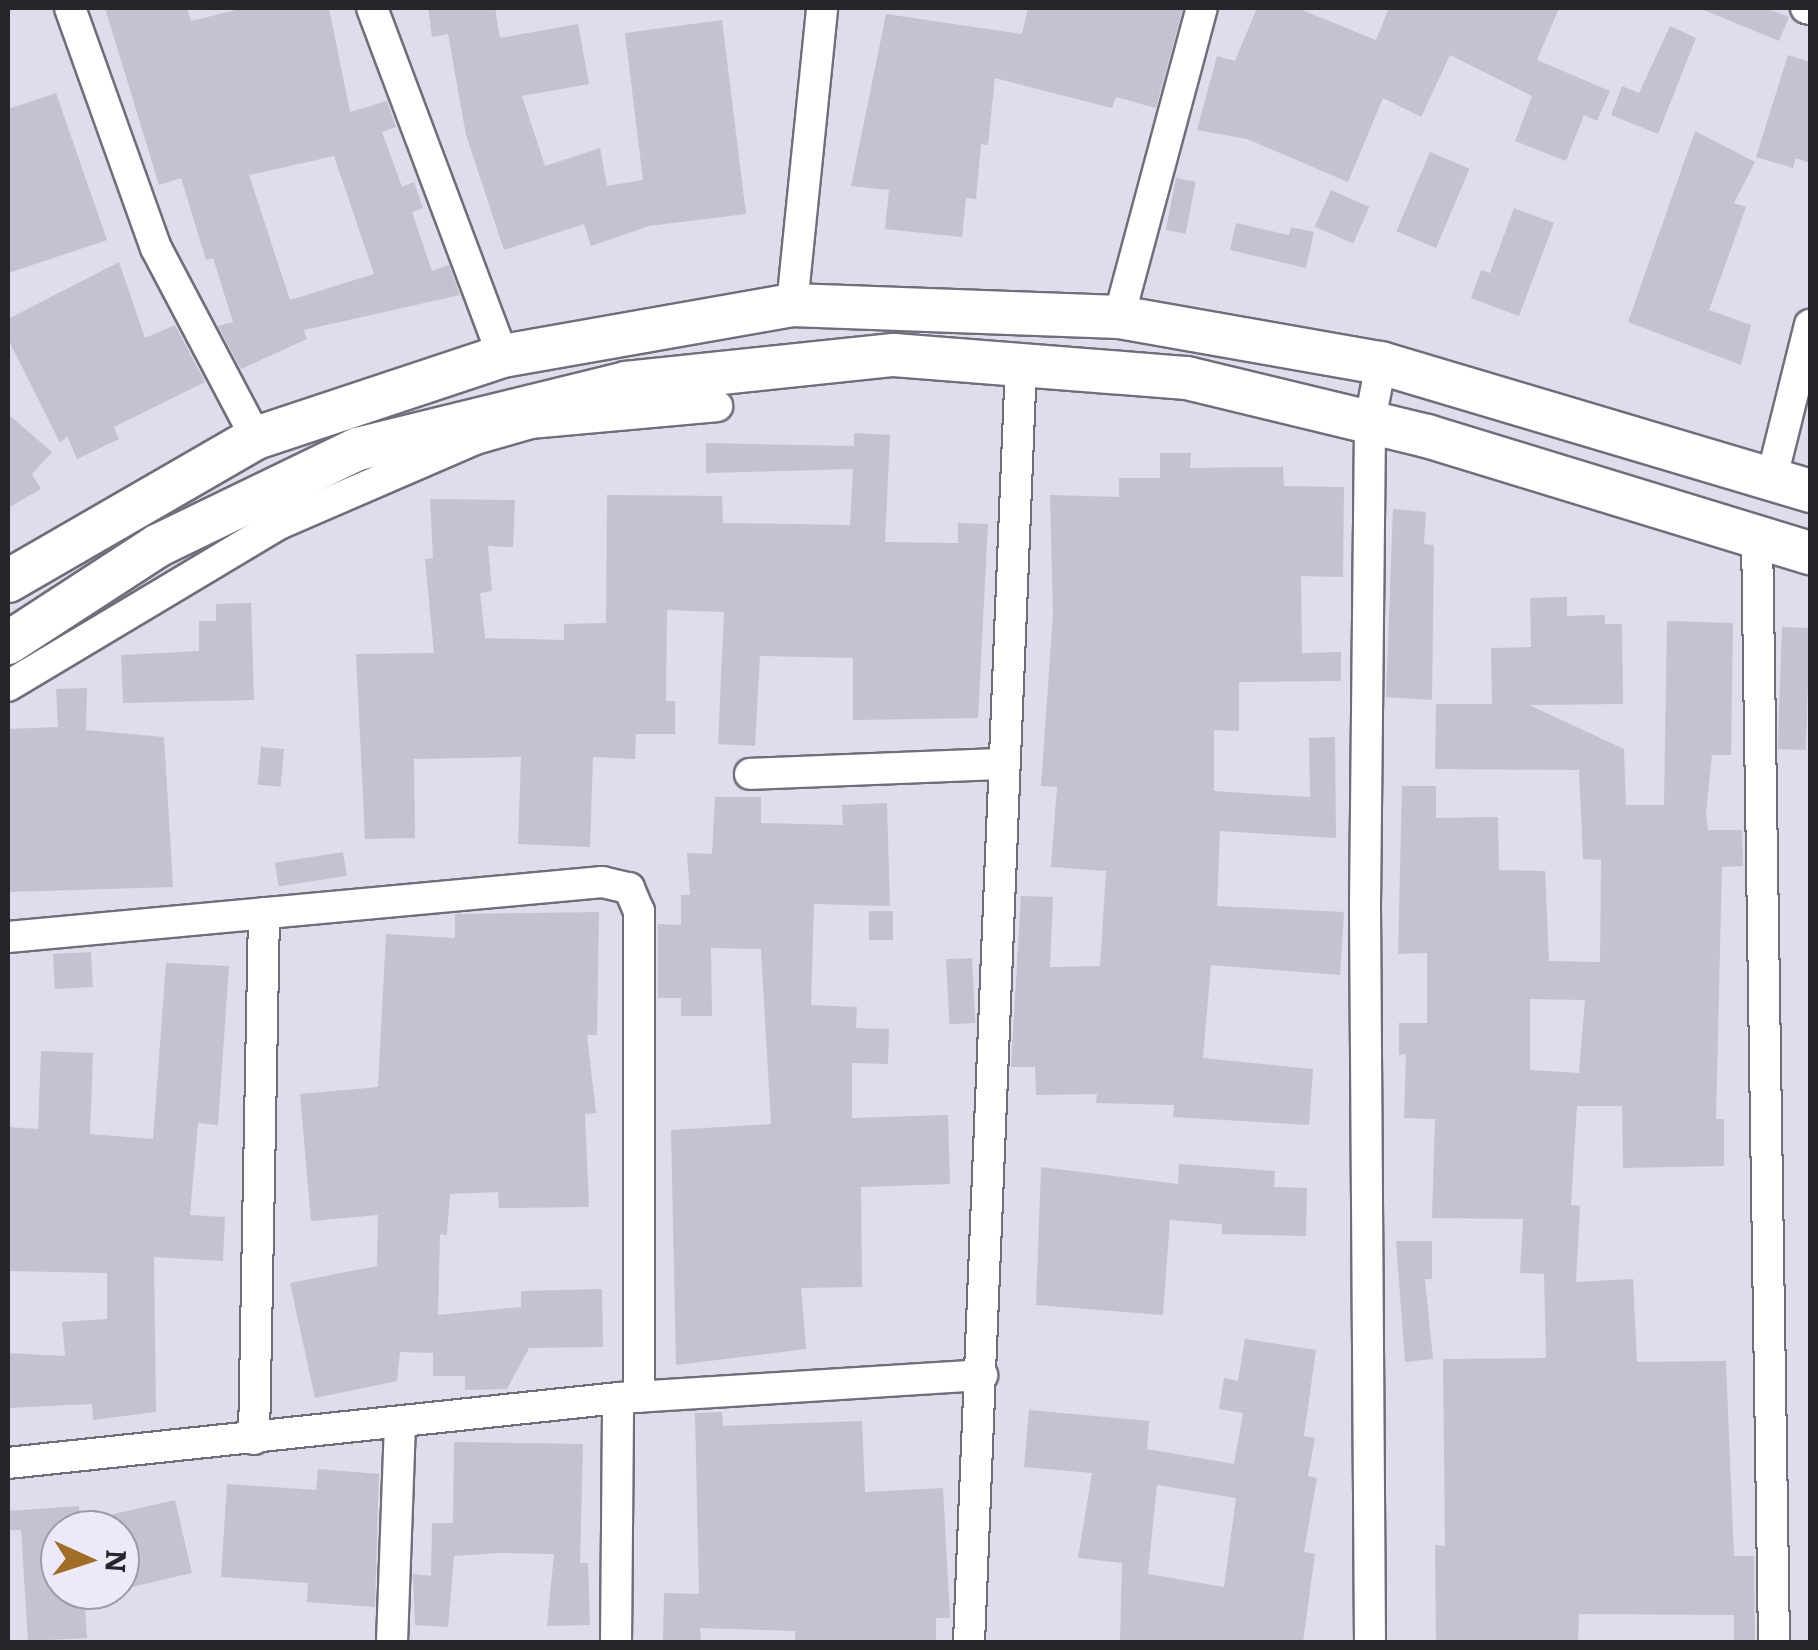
<!DOCTYPE html>
<html>
<head>
<meta charset="utf-8">
<style>
  body { margin:0 }
  #map { position:relative; width:1818px; height:1650px; overflow:hidden; background:#dfdceb; font-family:Literata,serif }
  div>[style] { position:absolute }
  [style*='--x'] { left:calc(var(--x)*1px); top:calc(var(--y)*1px); width:calc(var(--w)*1px); rotate:calc(var(--a)*1deg) }
  .building>* { inset:0; background:#c4c1d0; transform-origin:0 0 }
  .roads { filter:drop-shadow(2px 0 #706e7b) drop-shadow(-2px 0 #706e7b) drop-shadow(0 2px #706e7b) drop-shadow(0 -2px #706e7b) }
  .street>* { height:30px; margin:-15px; padding:0 15px; transform-origin:15px; border-radius:15px; background:#fff }
  .secondary>* { height:42px; margin:-21px; padding:0 21px; transform-origin:21px; border-radius:21px; background:#fff }
  span { translate:-50% -50%; white-space:nowrap; text-align:center; line-height:1.15; -webkit-text-stroke:9px #ece9f8; paint-order:stroke }
  .frame { position:absolute; inset:0; border:10px solid #26252b; pointer-events:none }
  .north { position:absolute; left:40px; top:1510px; width:100px; height:100px; box-sizing:border-box; background:#ece9f8; border:2px solid #9d9ba6; border-radius:50%; rotate:93deg; font-size:28px; font-weight:700; line-height:40px; text-align:center; color:#26252b }
  .north::after { content:''; display:block; margin:auto; width:35px; height:45px; background:#a16c25; clip-path:polygon(50% 0,100% 100%,50% 72%,0 100%) }
</style>
</head>
<body>
<div id="map">
  <div class="building">
    <div style="clip-path:polygon(evenodd,105px 8px,187px 8px,191px 21px,244px 8px,329px 8px,350px 112px,387px 101px,396px 127px,382px 132px,402px 187px,414px 182px,423px 208px,412px 212px,432px 271px,449px 265px,460px 295px,304px 330px,307px 339px,241px 369px,218px 326px,233px 322px,213px 258px,206px 260px,181px 178px,159px 185px,105px 8px,334px 156px,374px 274px,290px 300px,249px 175px,334px 156px)"></div>
    <div style="clip-path:polygon(428px 8px,495px 8px,500px 38px,578px 24px,589px 84px,522px 96px,545px 166px,600px 148px,607px 186px,643px 180px,625px 33px,722px 20px,746px 214px,649px 226px,591px 246px,584px 224px,504px 250px,466px 135px,448px 34px,432px 37px)"></div>
    <div style="clip-path:polygon(1028px 8px,1183px 8px,1156px 108px,1116px 97px,1112px 108px,995px 78px,988px 145px,981px 144px,976px 199px,966px 198px,962px 237px,885px 229px,889px 190px,851px 186px,886px 14px,1022px 34px)"></div>
    <div style="clip-path:polygon(1257px 8px,1297px 8px,1376px 40px,1389px 8px,1559px 8px,1537px 60px,1610px 91px,1597px 121px,1584px 115px,1566px 161px,1515px 141px,1532px 96px,1450px 55px,1421px 117px,1383px 98px,1348px 182px,1247px 139px,1197px 130px,1217px 56px,1235px 61px)"></div>
    <div style="clip-path:polygon(1699px 8px,1766px 8px,1789px 17px,1779px 41px)"></div>
    <div style="clip-path:polygon(1670px 26px,1696px 38px,1658px 134px,1611px 115px,1622px 86px,1639px 93px)"></div>
    <div style="clip-path:polygon(1788px 55px,1810px 62px,1810px 163px,1796px 158px,1793px 168px,1756px 157px)"></div>
    <div style="clip-path:polygon(56px 93px,107px 240px,8px 273px,8px 109px)"></div>
    <div style="clip-path:polygon(1695px 131px,1755px 162px,1734px 203px,1746px 207px,1709px 310px,1751px 325px,1741px 365px,1628px 322px)"></div>
    <div style="left:1430px;top:152px;width:43px;height:86px;rotate:23deg"></div>
    <div style="left:1176px;top:178px;width:20px;height:53px;rotate:11deg"></div>
    <div style="left:1331px;top:190px;width:42px;height:40px;rotate:24deg"></div>
    <div style="clip-path:polygon(1514px 208px,1554px 223px,1519px 316px,1471px 298px,1481px 270px,1490px 273px)"></div>
    <div style="clip-path:polygon(1236px 223px,1289px 235px,1291px 227px,1314px 232px,1306px 268px,1230px 250px)"></div>
    <div style="clip-path:polygon(119px 262px,145px 338px,175px 325px,205px 382px,114px 427px,119px 439px,77px 459px,67px 436px,60px 443px,8px 339px,8px 319px)"></div>
    <div style="clip-path:polygon(8px 414px,52px 452px,32px 474px,41px 489px,8px 508px)"></div>
    <div style="clip-path:polygon(854px 433px,890px 435px,885px 542px,958px 543px,958px 523px,988px 524px,978px 718px,853px 720px,853px 658px,760px 656px,755px 746px,718px 744px,724px 612px,667px 610px,666px 701px,675px 701px,675px 734px,636px 734px,635px 759px,593px 757px,590px 847px,518px 844px,521px 757px,414px 759px,415px 838px,365px 839px,356px 654px,434px 653px,425px 559px,433px 558px,430px 499px,515px 500px,513px 547px,488px 546px,492px 591px,480px 593px,485px 638px,564px 640px,564px 624px,606px 623px,607px 495px,722px 496px,723px 523px,850px 525px,853px 469px,706px 473px,706px 443px,854px 446px)"></div>
    <div style="clip-path:polygon(1160px 453px,1191px 453px,1190px 468px,1283px 467px,1284px 486px,1344px 487px,1343px 577px,1301px 576px,1302px 653px,1341px 652px,1341px 681px,1239px 682px,1239px 731px,1214px 730px,1214px 791px,1310px 797px,1309px 738px,1335px 737px,1336px 838px,1220px 831px,1217px 906px,1344px 912px,1340px 975px,1211px 965px,1203px 1058px,1313px 1069px,1309px 1125px,1173px 1117px,1174px 1105px,1096px 1103px,1097px 1094px,1036px 1095px,1035px 1067px,1011px 1067px,1021px 896px,1053px 897px,1050px 967px,1100px 966px,1106px 871px,1051px 867px,1057px 787px,1041px 786px,1053px 615px,1050px 495px,1119px 497px,1119px 478px,1160px 478px)"></div>
    <div style="clip-path:polygon(1393px 509px,1426px 512px,1424px 544px,1434px 545px,1432px 700px,1386px 697px)"></div>
    <div style="clip-path:polygon(evenodd,1567px 597px,1567px 616px,1605px 615px,1605px 624px,1622px 624px,1623px 704px,1529px 705px,1624px 749px,1626px 805px,1664px 805px,1667px 621px,1733px 623px,1731px 755px,1712px 755px,1706px 813px,1708px 830px,1742px 830px,1743px 866px,1722px 867px,1716px 1119px,1724px 1119px,1724px 1166px,1623px 1168px,1622px 1106px,1577px 1106px,1571px 1205px,1580px 1206px,1576px 1282px,1633px 1279px,1637px 1362px,1726px 1361px,1734px 1556px,1754px 1556px,1755px 1642px,1734px 1642px,1734px 1615px,1579px 1614px,1578px 1642px,1436px 1642px,1435px 1545px,1445px 1546px,1443px 1359px,1546px 1358px,1544px 1274px,1520px 1273px,1523px 1219px,1432px 1218px,1435px 1119px,1404px 1118px,1406px 1054px,1399px 1055px,1399px 1023px,1427px 1023px,1427px 953px,1398px 954px,1402px 786px,1436px 786px,1436px 818px,1498px 817px,1499px 870px,1545px 871px,1549px 961px,1600px 962px,1601px 860px,1583px 859px,1579px 770px,1435px 769px,1436px 704px,1492px 704px,1491px 648px,1531px 647px,1530px 598px,1567px 597px,1530px 999px,1585px 1000px,1579px 1073px,1530px 1070px,1530px 999px)"></div>
    <div style="clip-path:polygon(251px 603px,254px 700px,123px 703px,121px 655px,199px 651px,199px 621px,216px 621px,216px 604px)"></div>
    <div style="left:1782px;top:627px;width:28px;height:122px;rotate:2deg"></div>
    <div style="clip-path:polygon(87px 688px,86px 730px,164px 737px,173px 887px,8px 892px,8px 729px,58px 727px,56px 689px)"></div>
    <div style="left:261px;top:747px;width:23px;height:38px;rotate:5deg"></div>
    <div style="clip-path:polygon(715px 797px,761px 797px,761px 823px,843px 825px,842px 805px,887px 803px,890px 906px,814px 904px,811px 1005px,857px 1007px,856px 1028px,889px 1029px,888px 1064px,852px 1063px,852px 1118px,948px 1115px,950px 1184px,861px 1187px,862px 1287px,801px 1288px,806px 1349px,676px 1365px,671px 1130px,771px 1124px,761px 949px,711px 948px,712px 1016px,681px 1016px,681px 998px,658px 998px,658px 924px,681px 925px,681px 895px,690px 895px,687px 853px,712px 854px)"></div>
    <div style="left:343px;top:852px;width:24px;height:69px;rotate:81deg"></div>
    <div style="left:893px;top:911px;width:29px;height:24px;rotate:90deg"></div>
    <div style="clip-path:polygon(599px 912px,597px 1035px,587px 1035px,596px 1113px,585px 1114px,589px 1207px,499px 1208px,498px 1192px,450px 1194px,447px 1235px,440px 1234px,438px 1315px,521px 1307px,521px 1291px,602px 1289px,603px 1347px,529px 1348px,507px 1389px,465px 1390px,465px 1376px,433px 1376px,433px 1353px,400px 1352px,397px 1381px,315px 1398px,290px 1283px,377px 1266px,378px 1215px,311px 1221px,300px 1094px,378px 1087px,386px 934px,455px 938px,455px 914px)"></div>
    <div style="left:91px;top:952px;width:35px;height:38px;rotate:87deg"></div>
    <div style="left:972px;top:958px;width:65px;height:26px;rotate:87deg"></div>
    <div style="clip-path:polygon(166px 963px,229px 966px,218px 1125px,198px 1123px,190px 1215px,225px 1217px,223px 1261px,154px 1257px,156px 1412px,93px 1420px,92px 1404px,8px 1408px,8px 1353px,65px 1356px,62px 1322px,107px 1319px,107px 1273px,8px 1271px,9px 1127px,38px 1129px,41px 1051px,93px 1053px,90px 1134px,153px 1139px)"></div>
    <div style="clip-path:polygon(1179px 1164px,1275px 1171px,1274px 1187px,1307px 1188px,1306px 1236px,1222px 1234px,1222px 1224px,1170px 1220px,1163px 1315px,1036px 1305px,1041px 1167px,1178px 1184px)"></div>
    <div style="clip-path:polygon(1396px 1241px,1432px 1241px,1432px 1279px,1425px 1279px,1433px 1359px,1405px 1362px)"></div>
    <div style="clip-path:polygon(evenodd,1245px 1339px,1316px 1350px,1304px 1436px,1315px 1438px,1308px 1476px,1317px 1478px,1304px 1552px,1315px 1554px,1303px 1642px,1120px 1642px,1122px 1563px,1078px 1558px,1092px 1473px,1024px 1467px,1029px 1410px,1149px 1421px,1147px 1449px,1234px 1464px,1243px 1413px,1219px 1409px,1224px 1378px,1238px 1381px,1245px 1339px,1157px 1485px,1236px 1498px,1224px 1587px,1148px 1574px,1157px 1485px)"></div>
    <div style="clip-path:polygon(722px 1412px,723px 1426px,862px 1421px,865px 1492px,943px 1488px,950px 1618px,936px 1618px,936px 1642px,795px 1642px,795px 1631px,700px 1628px,701px 1642px,663px 1642px,664px 1593px,699px 1594px,695px 1413px)"></div>
    <div style="clip-path:polygon(454px 1442px,583px 1444px,580px 1563px,588px 1563px,590px 1625px,547px 1626px,554px 1554px,501px 1553px,454px 1556px,448px 1627px,415px 1625px,413px 1574px,431px 1576px,432px 1523px,453px 1523px)"></div>
    <div style="clip-path:polygon(318px 1469px,379px 1474px,375px 1607px,307px 1602px,308px 1583px,221px 1577px,227px 1484px,316px 1490px)"></div>
    <div style="left:175px;top:1500px;width:75px;height:65px;rotate:77deg"></div>
    <div style="clip-path:polygon(79px 1506px,80px 1530px,60px 1530px,60px 1590px,84px 1590px,87px 1638px,28px 1641px,21px 1530px,8px 1530px,8px 1511px)"></div>
  </div>
  <div class="roads">
    <div class="street">
      <div style="--x:70;--y:8;--w:255;--a:70.3"></div>
      <div style="--x:156;--y:248;--w:215;--a:62.2"></div>
      <div style="--x:372;--y:8;--w:372;--a:69.4"></div>
      <div style="--x:1806;--y:8;--w:4;--a:14"></div>
      <div style="--x:792;--y:305;--w:299;--a:-84.2"></div>
      <div style="--x:1119;--y:317;--w:320;--a:-75"></div>
      <div style="--x:1771;--y:481;--w:161;--a:-76"></div>
      <div style="--x:1757;--y:536;--w:1106;--a:89.12"></div>
      <div style="--x:8;--y:686;--w:316;--a:-30.9"></div>
      <div style="--x:279;--y:524;--w:214;--a:-23.4"></div>
      <div style="--x:475;--y:439;--w:58;--a:-15.9"></div>
      <div style="--x:531;--y:423;--w:187;--a:-5.2"></div>
      <div style="--x:750;--y:774;--w:253;--a:-2.3"></div>
      <div style="--x:8;--y:937;--w:597;--a:-5.29"></div>
      <div style="--x:602;--y:882;--w:28;--a:13"></div>
      <div style="--x:629;--y:888;--w:25;--a:67"></div>
      <div style="--x:639;--y:911;--w:486;--a:90"></div>
      <div style="--x:254;--y:1439;--w:526;--a:-88.91"></div>
      <div style="--x:8;--y:1463;--w:613;--a:-6.08"></div>
      <div style="--x:618;--y:1398;--w:365;--a:-3.6"></div>
      <div style="--x:392;--y:1642;--w:215;--a:-87.9"></div>
      <div style="--x:616;--y:1642;--w:244;--a:-89.5"></div>
      <div style="--x:969;--y:1642;--w:1279;--a:-87.67"></div>
      <div style="--x:1370;--y:1642;--w:738;--a:-90.39"></div>
      <div style="--x:1365;--y:904;--w:483;--a:-89.4"></div>
      <div style="--x:1370;--y:421;--w:59;--a:-79.3"></div>
    </div>
    <div class="secondary">
      <div style="--x:8;--y:581;--w:286;--a:-30"></div>
      <div style="--x:256;--y:438;--w:260;--a:-18.4"></div>
      <div style="--x:503;--y:356;--w:293;--a:-10"></div>
      <div style="--x:792;--y:305;--w:327;--a:2.1"></div>
      <div style="--x:1119;--y:317;--w:266;--a:10"></div>
      <div style="--x:1381;--y:363;--w:448;--a:16.6"></div>
      <div style="--x:8;--y:643;--w:180;--a:-33"></div>
      <div style="--x:159;--y:545;--w:221;--a:-25.8"></div>
      <div style="--x:358;--y:449;--w:276;--a:-13.8"></div>
      <div style="--x:626;--y:383;--w:269;--a:-6"></div>
      <div style="--x:894;--y:355;--w:294;--a:4.5"></div>
      <div style="--x:1187;--y:378;--w:247;--a:13.6"></div>
      <div style="--x:1427;--y:436;--w:400;--a:17"></div>
    </div>
  </div>
  <div class="frame"></div>
  <div class="north">N</div>
</div>
</body>
</html>
